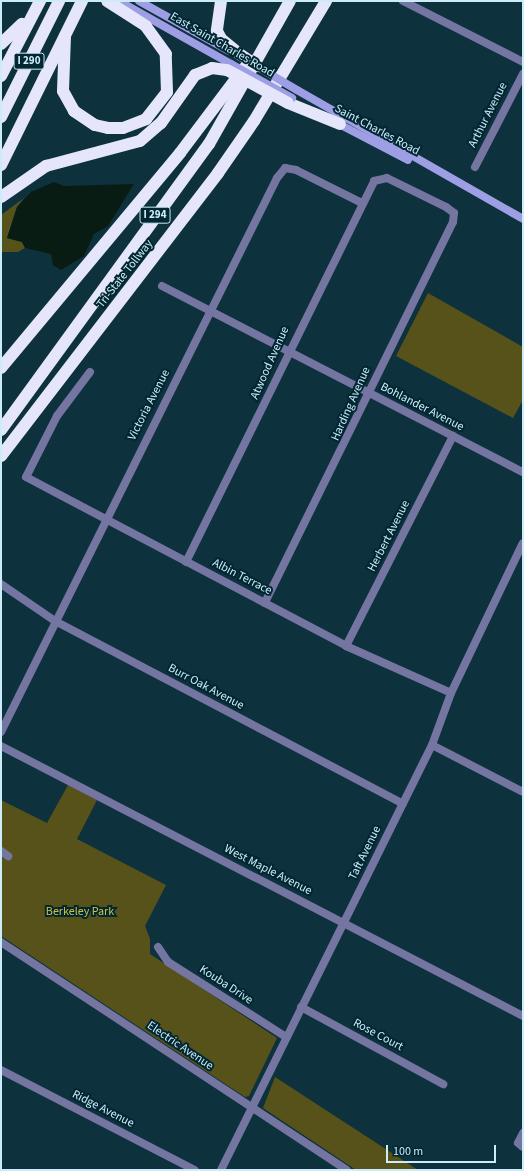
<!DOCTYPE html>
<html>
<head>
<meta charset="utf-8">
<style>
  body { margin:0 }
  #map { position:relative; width:524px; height:1171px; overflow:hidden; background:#0d313d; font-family:"Source Sans 3",sans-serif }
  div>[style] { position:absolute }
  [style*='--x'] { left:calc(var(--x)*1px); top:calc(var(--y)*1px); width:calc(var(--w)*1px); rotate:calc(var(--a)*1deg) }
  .green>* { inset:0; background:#57521a }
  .water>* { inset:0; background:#091c14 }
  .street>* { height:8px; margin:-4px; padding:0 4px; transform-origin:4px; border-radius:4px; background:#7575a2 }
  .secondary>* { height:8px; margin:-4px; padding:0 4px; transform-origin:4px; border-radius:4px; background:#9e9ee5 }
  .highway>* { height:12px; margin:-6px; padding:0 6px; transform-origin:6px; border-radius:6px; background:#e5e6fc }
  .secondary-bridge>* { height:8px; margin:-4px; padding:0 4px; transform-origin:4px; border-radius:4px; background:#9e9ee5 }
  .highway-bridge>* { height:12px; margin:-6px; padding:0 6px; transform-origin:6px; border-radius:6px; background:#e5e6fc }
  span { translate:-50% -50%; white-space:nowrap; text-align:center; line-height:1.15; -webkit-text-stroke:4px #022733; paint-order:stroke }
  .shield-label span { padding:1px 3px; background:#022733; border:1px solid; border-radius:3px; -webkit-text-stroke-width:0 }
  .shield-label { font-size:11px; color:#ccecf9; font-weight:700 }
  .street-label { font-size:12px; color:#ccecf9 }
  .park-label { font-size:12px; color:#cec243 }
  .frame { position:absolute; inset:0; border:2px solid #ccecf9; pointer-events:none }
  .scale { position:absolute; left:386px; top:1145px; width:110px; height:18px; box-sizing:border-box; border:2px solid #ccecf9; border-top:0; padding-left:5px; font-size:12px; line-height:14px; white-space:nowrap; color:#ccecf9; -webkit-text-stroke:3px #022733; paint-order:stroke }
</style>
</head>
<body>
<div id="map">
  <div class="green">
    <div style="clip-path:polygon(24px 198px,17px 207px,7px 238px,22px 242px,25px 248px,18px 252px,1px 252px,1px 215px)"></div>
    <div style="clip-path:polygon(428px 293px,523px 347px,523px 400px,513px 418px,396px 356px)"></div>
    <div style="clip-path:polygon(68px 785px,97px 800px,77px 839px,166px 885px,145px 926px,150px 939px,150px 954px,277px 1038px,249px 1096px,245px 1097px,1px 936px,1px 800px,47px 823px)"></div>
    <div style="clip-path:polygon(275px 1077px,418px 1170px,356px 1170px,263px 1108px)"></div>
  </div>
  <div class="water">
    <div style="clip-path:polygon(54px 182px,64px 186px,134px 184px,108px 226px,94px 234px,84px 256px,61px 270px,53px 265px,51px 254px,25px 248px,22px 242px,7px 238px,17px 207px,31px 192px)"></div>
  </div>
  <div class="street">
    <div style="--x:403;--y:1;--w:135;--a:26.9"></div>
    <div style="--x:475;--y:167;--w:105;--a:-62.7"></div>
    <div style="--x:162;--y:286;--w:406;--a:27.3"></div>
    <div style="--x:90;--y:372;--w:55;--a:126.9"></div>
    <div style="--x:57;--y:416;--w:68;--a:116.9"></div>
    <div style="--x:26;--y:477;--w:362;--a:27.8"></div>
    <div style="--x:346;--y:646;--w:115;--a:24.1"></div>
    <div style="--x:186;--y:562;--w:425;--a:-63.7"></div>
    <div style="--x:374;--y:181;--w:13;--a:-13"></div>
    <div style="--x:387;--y:178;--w:66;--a:26.2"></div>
    <div style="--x:446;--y:207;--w:10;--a:37"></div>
    <div style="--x:454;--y:213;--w:9;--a:96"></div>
    <div style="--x:453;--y:222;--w:425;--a:116.3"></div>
    <div style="--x:1;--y:584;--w:65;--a:34.4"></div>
    <div style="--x:55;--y:621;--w:393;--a:27.7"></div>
    <div style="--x:346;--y:646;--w:236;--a:-63"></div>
    <div style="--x:1;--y:732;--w:619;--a:-63.52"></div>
    <div style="--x:277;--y:178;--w:13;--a:-51"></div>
    <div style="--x:285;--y:168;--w:11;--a:10"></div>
    <div style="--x:296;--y:170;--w:74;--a:26.6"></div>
    <div style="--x:432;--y:745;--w:102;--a:27.3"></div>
    <div style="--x:1;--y:746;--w:588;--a:27.35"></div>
    <div style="--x:1;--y:851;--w:9;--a:36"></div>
    <div style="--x:1;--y:942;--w:414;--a:33.4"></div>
    <div style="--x:158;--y:947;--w:18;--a:56"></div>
    <div style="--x:168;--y:962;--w:140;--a:32.4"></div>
    <div style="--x:301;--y:1007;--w:162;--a:28.5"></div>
    <div style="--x:1;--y:1070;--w:218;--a:27.3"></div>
    <div style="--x:523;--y:1133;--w:11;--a:117"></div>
    <div style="--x:518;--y:1143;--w:6;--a:39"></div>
    <div style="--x:221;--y:1170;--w:474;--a:-63.6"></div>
    <div style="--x:432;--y:745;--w:55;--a:-69.9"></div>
    <div style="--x:451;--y:693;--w:166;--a:-64.4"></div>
  </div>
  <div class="secondary">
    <div style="--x:119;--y:1;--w:129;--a:29.4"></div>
    <div style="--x:139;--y:1;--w:103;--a:29.1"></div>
    <div style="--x:297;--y:90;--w:260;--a:29.7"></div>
    <div style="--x:337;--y:123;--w:80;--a:27.5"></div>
  </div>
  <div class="highway">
    <div style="--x:221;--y:1;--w:30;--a:98"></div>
    <div style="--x:217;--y:31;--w:9;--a:63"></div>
    <div style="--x:221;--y:39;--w:22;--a:39"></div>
    <div style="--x:65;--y:36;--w:55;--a:92.1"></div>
    <div style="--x:63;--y:91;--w:23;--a:61"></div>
    <div style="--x:74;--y:111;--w:25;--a:34"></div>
    <div style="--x:95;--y:125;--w:13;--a:13"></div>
    <div style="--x:108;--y:128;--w:15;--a:0"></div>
    <div style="--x:123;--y:128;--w:25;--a:-21"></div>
    <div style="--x:146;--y:119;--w:34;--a:-52"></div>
    <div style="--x:167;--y:92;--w:38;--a:-92"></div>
    <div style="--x:166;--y:54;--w:34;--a:-126"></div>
    <div style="--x:146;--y:26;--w:46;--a:-147.3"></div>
    <div style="--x:1;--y:44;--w:29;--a:-44"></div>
    <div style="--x:1;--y:76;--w:85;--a:-62.5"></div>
    <div style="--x:288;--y:103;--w:56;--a:22"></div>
    <div style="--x:1;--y:117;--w:130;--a:-63.4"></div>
    <div style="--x:1;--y:165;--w:183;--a:-63.7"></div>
    <div style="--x:1;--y:197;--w:55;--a:-34.6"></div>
    <div style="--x:46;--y:166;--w:97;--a:-14.9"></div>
    <div style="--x:140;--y:141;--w:28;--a:-41"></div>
    <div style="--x:161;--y:123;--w:59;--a:-54.7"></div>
    <div style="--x:195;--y:75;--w:18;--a:-22"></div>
    <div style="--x:212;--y:68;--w:15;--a:8"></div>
    <div style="--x:1;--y:368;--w:280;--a:-50.2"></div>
    <div style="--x:180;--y:153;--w:106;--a:-53"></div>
    <div style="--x:1;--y:430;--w:354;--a:-54"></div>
    <div style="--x:209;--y:144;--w:164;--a:-60.5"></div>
    <div style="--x:1;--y:456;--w:357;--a:-52.5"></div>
    <div style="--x:218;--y:173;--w:63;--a:-55.3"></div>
    <div style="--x:254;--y:121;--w:140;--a:-59"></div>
  </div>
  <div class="secondary-bridge">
    <div style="--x:231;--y:64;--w:70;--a:29.1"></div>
    <div style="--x:253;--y:64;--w:51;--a:30.6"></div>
  </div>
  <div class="highway-bridge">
    <div style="--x:238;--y:53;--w:23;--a:34"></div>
    <div style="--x:227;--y:70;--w:69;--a:28.4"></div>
  </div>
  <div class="shield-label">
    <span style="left:29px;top:61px">I 290</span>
    <span style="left:155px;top:215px">I 294</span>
  </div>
  <div class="street-label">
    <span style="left:222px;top:45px;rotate:30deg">East Saint Charles Road</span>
    <span style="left:488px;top:115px;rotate:-63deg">Arthur Avenue</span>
    <span style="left:377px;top:130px;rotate:28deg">Saint Charles Road</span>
    <span style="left:125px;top:274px;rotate:-52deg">Tri-State Tollway</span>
    <span style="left:270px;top:363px;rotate:-66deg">Atwood Avenue</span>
    <span style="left:351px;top:404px;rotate:-66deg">Harding Avenue</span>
    <span style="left:149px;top:405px;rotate:-63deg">Victoria Avenue</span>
    <span style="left:422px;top:407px;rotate:27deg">Bohlander Avenue</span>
    <span style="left:389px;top:536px;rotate:-63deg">Herbert Avenue</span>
    <span style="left:242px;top:577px;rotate:27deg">Albin Terrace</span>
    <span style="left:206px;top:687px;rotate:28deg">Burr Oak Avenue</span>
    <span style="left:365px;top:853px;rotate:-64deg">Taft Avenue</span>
    <span style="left:268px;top:870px;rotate:27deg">West Maple Avenue</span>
    <span style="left:226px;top:985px;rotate:33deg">Kouba Drive</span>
    <span style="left:378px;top:1035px;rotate:28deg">Rose Court</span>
    <span style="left:180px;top:1046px;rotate:34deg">Electric Avenue</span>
    <span style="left:103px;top:1109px;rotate:27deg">Ridge Avenue</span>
  </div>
  <div class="park-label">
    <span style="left:80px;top:912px">Berkeley Park</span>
  </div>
  <div class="frame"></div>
  <div class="scale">100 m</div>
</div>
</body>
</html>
